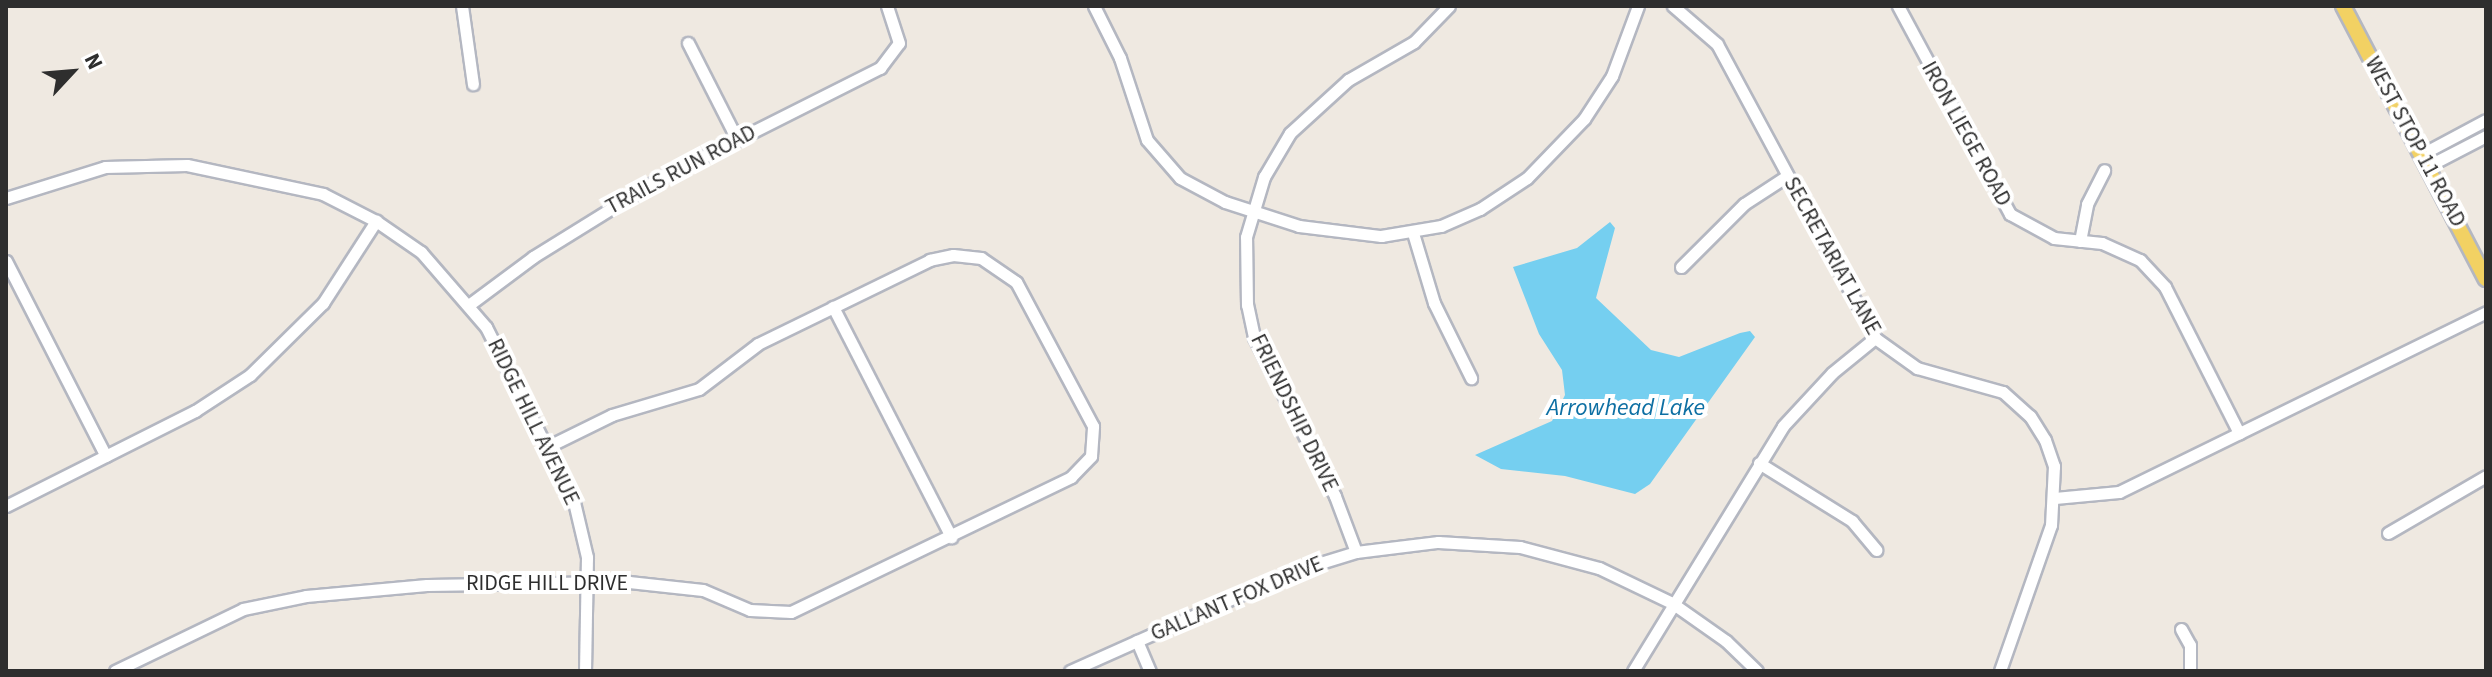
<!DOCTYPE html>
<html>
<head>
<meta charset="utf-8">
<style>
  body { margin:0 }
  #map { position:relative; width:2492px; height:677px; overflow:hidden; background:#efe9e1; font-family:"Source Sans 3",sans-serif }
  div>[style] { position:absolute }
  [style*='--x'] { left:calc(var(--x)*1px); top:calc(var(--y)*1px); width:calc(var(--w)*1px); rotate:calc(var(--a)*1deg) }
  .water>* { inset:0; background:#75cff0 }
  .roads { filter:drop-shadow(2px 0 #b4b7c1) drop-shadow(-2px 0 #b4b7c1) drop-shadow(0 2px #b4b7c1) drop-shadow(0 -2px #b4b7c1) }
  .minor>* { height:11px; margin:-5.5px; padding:0 5.5px; transform-origin:5.5px; border-radius:5.5px; background:#fff }
  .major>* { height:14px; margin:-7px; padding:0 7px; transform-origin:7px; border-radius:7px; background:#f2d163 }
  span { translate:-50% -50%; white-space:nowrap; text-align:center; line-height:1.15; -webkit-text-stroke:8px #fff; paint-order:stroke }
  .street-label { font-size:22px; color:#2e2e2e }
  .water-label { font-size:24px; color:#0d6fa3; font-style:italic }
  .frame { position:absolute; inset:0; border:8px solid #2e2e2e; pointer-events:none }
  .north { position:absolute; left:32px; top:32px; width:80px; height:80px; -webkit-text-stroke:6px #fff; paint-order:stroke; rotate:64deg; font-size:22px; font-weight:700; line-height:32px; text-align:center; color:#2e2e2e }
  .north::after { content:''; display:block; margin:auto; width:28px; height:36px; background:#2e2e2e; clip-path:polygon(50% 0,100% 100%,50% 72%,0 100%) }
</style>
</head>
<body>
<div id="map">
  <div class="water">
    <div style="clip-path:polygon(1610px 222px,1615px 228px,1596px 298px,1651px 350px,1679px 357px,1740px 333px,1750px 331px,1755px 337px,1650px 484px,1635px 494px,1565px 476px,1501px 469px,1475px 455px,1552px 421px,1565px 395px,1562px 370px,1539px 334px,1513px 267px,1577px 248px)"></div>
  </div>
  <div class="roads">
    <div class="minor">
      <div style="--x:462;--y:6;--w:79;--a:82"></div>
      <div style="--x:1094;--y:6;--w:58;--a:63.4"></div>
      <div style="--x:1120;--y:58;--w:86;--a:71.8"></div>
      <div style="--x:1147;--y:140;--w:50;--a:49"></div>
      <div style="--x:1180;--y:178;--w:51;--a:28.1"></div>
      <div style="--x:1225;--y:202;--w:78;--a:18"></div>
      <div style="--x:1299;--y:226;--w:83;--a:7"></div>
      <div style="--x:1381;--y:236;--w:61;--a:-9.5"></div>
      <div style="--x:1441;--y:226;--w:43;--a:-23.6"></div>
      <div style="--x:1480;--y:209;--w:56;--a:-33.4"></div>
      <div style="--x:1527;--y:178;--w:82;--a:-46"></div>
      <div style="--x:1584;--y:119;--w:51;--a:-56.9"></div>
      <div style="--x:1612;--y:76;--w:75;--a:-69.6"></div>
      <div style="--x:1673;--y:6;--w:58;--a:40.8"></div>
      <div style="--x:1717;--y:44;--w:334;--a:61.7"></div>
      <div style="--x:1875;--y:338;--w:52;--a:35.5"></div>
      <div style="--x:1917;--y:368;--w:89;--a:15.6"></div>
      <div style="--x:2003;--y:392;--w:36;--a:42"></div>
      <div style="--x:2030;--y:416;--w:28;--a:58"></div>
      <div style="--x:2045;--y:440;--w:28;--a:71"></div>
      <div style="--x:2054;--y:466;--w:59;--a:92.9"></div>
      <div style="--x:2051;--y:525;--w:155;--a:109.3"></div>
      <div style="--x:1898;--y:6;--w:236;--a:61.7"></div>
      <div style="--x:2010;--y:214;--w:50;--a:28.6"></div>
      <div style="--x:2054;--y:238;--w:48;--a:5.9"></div>
      <div style="--x:2102;--y:243;--w:42;--a:24.1"></div>
      <div style="--x:2140;--y:260;--w:37;--a:47"></div>
      <div style="--x:2165;--y:287;--w:164;--a:63.1"></div>
      <div style="--x:688;--y:43;--w:108;--a:63"></div>
      <div style="--x:2422;--y:154;--w:72;--a:-28"></div>
      <div style="--x:2428;--y:166;--w:65;--a:-27.3"></div>
      <div style="--x:6;--y:198;--w:104;--a:-17.4"></div>
      <div style="--x:105;--y:167;--w:82;--a:-1.4"></div>
      <div style="--x:187;--y:165;--w:139;--a:12"></div>
      <div style="--x:323;--y:194;--w:59;--a:27"></div>
      <div style="--x:376;--y:221;--w:55;--a:34.6"></div>
      <div style="--x:421;--y:252;--w:99;--a:49.1"></div>
      <div style="--x:486;--y:327;--w:196;--a:63.3"></div>
      <div style="--x:574;--y:502;--w:57;--a:76.7"></div>
      <div style="--x:587;--y:557;--w:114;--a:91"></div>
      <div style="--x:1413;--y:233;--w:73;--a:73.3"></div>
      <div style="--x:1434;--y:303;--w:84;--a:63.7"></div>
      <div style="--x:2080;--y:241;--w:38;--a:-79"></div>
      <div style="--x:2087;--y:204;--w:38;--a:-63"></div>
      <div style="--x:6;--y:261;--w:219;--a:62.9"></div>
      <div style="--x:1681;--y:267;--w:89;--a:-45"></div>
      <div style="--x:1744;--y:204;--w:51;--a:-33.1"></div>
      <div style="--x:470;--y:304;--w:79;--a:-36.7"></div>
      <div style="--x:533;--y:257;--w:146;--a:-31.8"></div>
      <div style="--x:657;--y:180;--w:250;--a:-26.7"></div>
      <div style="--x:880;--y:68;--w:31;--a:-53"></div>
      <div style="--x:899;--y:43;--w:39;--a:-108"></div>
      <div style="--x:833;--y:307;--w:259;--a:62.8"></div>
      <div style="--x:1759;--y:463;--w:110;--a:31.9"></div>
      <div style="--x:1852;--y:521;--w:38;--a:50"></div>
      <div style="--x:2055;--y:498;--w:64;--a:-5.4"></div>
      <div style="--x:2119;--y:492;--w:409;--a:-26.1"></div>
      <div style="--x:6;--y:506;--w:212;--a:-26.7"></div>
      <div style="--x:195;--y:411;--w:66;--a:-33.2"></div>
      <div style="--x:250;--y:375;--w:103;--a:-44.6"></div>
      <div style="--x:323;--y:303;--w:98;--a:-57.1"></div>
      <div style="--x:2388;--y:533;--w:113;--a:-30.2"></div>
      <div style="--x:1356;--y:552;--w:60;--a:-110.6"></div>
      <div style="--x:1335;--y:496;--w:178;--a:-117"></div>
      <div style="--x:1254;--y:337;--w:33;--a:-102"></div>
      <div style="--x:1247;--y:305;--w:68;--a:-90.8"></div>
      <div style="--x:1246;--y:237;--w:63;--a:-73.3"></div>
      <div style="--x:1264;--y:177;--w:51;--a:-59.4"></div>
      <div style="--x:1290;--y:133;--w:79;--a:-42.4"></div>
      <div style="--x:1348;--y:80;--w:76;--a:-29.9"></div>
      <div style="--x:1414;--y:42;--w:50;--a:-45.8"></div>
      <div style="--x:2181;--y:629;--w:18;--a:61"></div>
      <div style="--x:2190;--y:645;--w:26;--a:90"></div>
      <div style="--x:1137;--y:641;--w:33;--a:67"></div>
      <div style="--x:115;--y:671;--w:142;--a:-25.8"></div>
      <div style="--x:243;--y:609;--w:64;--a:-11.7"></div>
      <div style="--x:306;--y:596;--w:121;--a:-5.2"></div>
      <div style="--x:427;--y:585;--w:202;--a:-0.9"></div>
      <div style="--x:629;--y:582;--w:74;--a:6.2"></div>
      <div style="--x:703;--y:590;--w:51;--a:23.1"></div>
      <div style="--x:750;--y:610;--w:41;--a:2.8"></div>
      <div style="--x:791;--y:612;--w:311;--a:-25.7"></div>
      <div style="--x:1071;--y:477;--w:29;--a:-46"></div>
      <div style="--x:1091;--y:456;--w:30;--a:-86"></div>
      <div style="--x:1093;--y:426;--w:163;--a:-118.1"></div>
      <div style="--x:1016;--y:282;--w:42;--a:-145.6"></div>
      <div style="--x:981;--y:258;--w:28;--a:-174"></div>
      <div style="--x:953;--y:255;--w:24;--a:168"></div>
      <div style="--x:930;--y:260;--w:191;--a:154"></div>
      <div style="--x:758;--y:344;--w:74;--a:142.7"></div>
      <div style="--x:699;--y:389;--w:91;--a:163.4"></div>
      <div style="--x:612;--y:415;--w:72;--a:153.8"></div>
      <div style="--x:1070;--y:671;--w:242;--a:-24.1"></div>
      <div style="--x:1291;--y:572;--w:68;--a:-17.1"></div>
      <div style="--x:1356;--y:552;--w:83;--a:-7"></div>
      <div style="--x:1438;--y:542;--w:82;--a:3.5"></div>
      <div style="--x:1520;--y:547;--w:82;--a:14.9"></div>
      <div style="--x:1599;--y:568;--w:81;--a:25.6"></div>
      <div style="--x:1672;--y:603;--w:66;--a:35.1"></div>
      <div style="--x:1726;--y:641;--w:43;--a:44.1"></div>
      <div style="--x:1633;--y:671;--w:287;--a:-58.5"></div>
      <div style="--x:1783;--y:426;--w:72;--a:-47.2"></div>
      <div style="--x:1832;--y:373;--w:55;--a:-39.1"></div>
    </div>
    <div class="major">
      <div style="--x:2343;--y:6;--w:308;--a:62.4"></div>
    </div>
  </div>
  <div class="street-label">
    <span style="left:1966px;top:134px;rotate:61deg">IRON LIEGE ROAD</span>
    <span style="left:2415px;top:142px;rotate:62deg">WEST STOP 11 ROAD</span>
    <span style="left:681px;top:170px;rotate:-28deg">TRAILS RUN ROAD</span>
    <span style="left:1832px;top:256px;rotate:61deg">SECRETARIAT LANE</span>
    <span style="left:1294px;top:413px;rotate:64deg">FRIENDSHIP DRIVE</span>
    <span style="left:533px;top:422px;rotate:64deg">RIDGE HILL AVENUE</span>
    <span style="left:547px;top:584px">RIDGE HILL DRIVE</span>
    <span style="left:1237px;top:599px;rotate:-23deg">GALLANT FOX DRIVE</span>
  </div>
  <div class="water-label">
    <span style="left:1626px;top:408px">Arrowhead Lake</span>
  </div>
  <div class="frame"></div>
  <div class="north">N</div>
</div>
</body>
</html>
